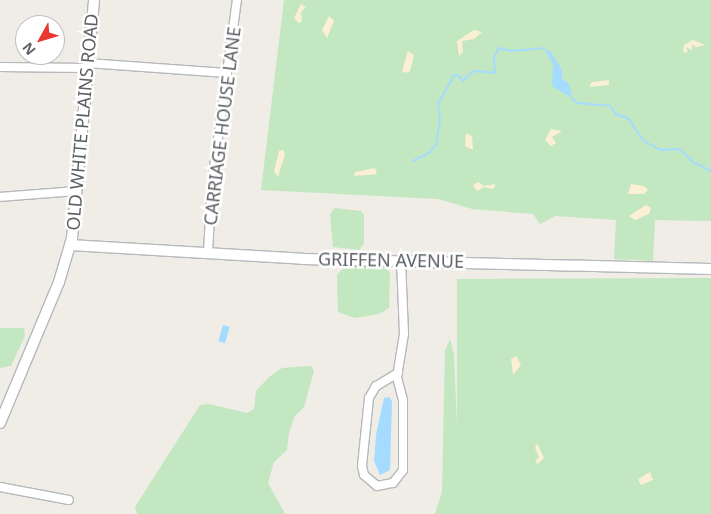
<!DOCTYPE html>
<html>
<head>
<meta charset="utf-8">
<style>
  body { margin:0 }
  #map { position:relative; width:711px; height:514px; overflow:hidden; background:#efede5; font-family:"Noto Sans",sans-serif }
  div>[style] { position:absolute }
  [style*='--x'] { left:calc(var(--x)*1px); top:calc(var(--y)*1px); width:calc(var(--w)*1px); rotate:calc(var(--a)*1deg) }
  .green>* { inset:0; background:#c3e7c1 }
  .sand>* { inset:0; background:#fbf0d4 }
  .water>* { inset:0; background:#a5dbff; transform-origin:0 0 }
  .stream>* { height:2px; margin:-1px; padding:0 1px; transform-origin:1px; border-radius:1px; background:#a5dbff }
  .roads { filter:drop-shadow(1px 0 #b5b8bc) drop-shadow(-1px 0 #b5b8bc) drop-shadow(0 1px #b5b8bc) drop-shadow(0 -1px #b5b8bc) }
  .street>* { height:8px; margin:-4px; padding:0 4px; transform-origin:4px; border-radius:4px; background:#fff }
  .secondary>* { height:10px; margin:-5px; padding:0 5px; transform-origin:5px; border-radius:5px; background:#fff }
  span { translate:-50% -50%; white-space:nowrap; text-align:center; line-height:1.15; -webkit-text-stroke:5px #fff; paint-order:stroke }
  .street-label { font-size:18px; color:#5d6166 }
  .north { position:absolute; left:15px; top:15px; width:50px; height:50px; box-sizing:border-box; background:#fff; border:1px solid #bec0c2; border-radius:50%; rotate:231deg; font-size:14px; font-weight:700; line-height:20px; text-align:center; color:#5d6166 }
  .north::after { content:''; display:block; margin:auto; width:18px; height:22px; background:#ea3730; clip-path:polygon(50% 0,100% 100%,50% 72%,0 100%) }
</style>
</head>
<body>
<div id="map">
  <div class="green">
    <div style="clip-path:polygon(284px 0,711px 0,711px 221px,655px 220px,653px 261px,614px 259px,616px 220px,555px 216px,540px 224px,533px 214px,472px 209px,438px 199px,261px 190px)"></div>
    <div style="clip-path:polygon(335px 208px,361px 211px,364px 215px,364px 243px,359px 250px,333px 247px,330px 214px)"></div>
    <div style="clip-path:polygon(345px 266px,384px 266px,390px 273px,389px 308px,379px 314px,355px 318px,338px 312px,337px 275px)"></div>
    <div style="clip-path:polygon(711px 278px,711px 514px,435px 514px,442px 491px,445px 351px,450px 339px,454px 354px,457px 425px,457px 279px)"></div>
    <div style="clip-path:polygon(0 328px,24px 328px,25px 336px,11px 366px,0 368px)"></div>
    <div style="clip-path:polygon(311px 366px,314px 371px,304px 407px,295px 416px,289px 432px,287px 450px,274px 462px,268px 483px,285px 514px,137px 514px,135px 507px,200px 405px,209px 404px,247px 413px,254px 409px,256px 391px,269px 377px,282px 368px)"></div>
  </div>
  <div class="sand">
    <div style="clip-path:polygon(301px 4px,306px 7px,301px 12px,302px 21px,299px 23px,294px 18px)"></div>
    <div style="clip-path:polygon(329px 16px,334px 21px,327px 38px,322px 30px)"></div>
    <div style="clip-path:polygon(474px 30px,482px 32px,474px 39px,462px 41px,463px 52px,459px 56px,457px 41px)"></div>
    <div style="clip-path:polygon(693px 40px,705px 45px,696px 47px,692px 44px,692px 50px,686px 47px,688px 52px,683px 53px,684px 45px)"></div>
    <div style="clip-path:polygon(408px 51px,414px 55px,410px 71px,405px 73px,402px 71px)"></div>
    <div style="clip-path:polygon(609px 80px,609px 85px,589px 87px,592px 82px)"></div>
    <div style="clip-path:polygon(551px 129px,562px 131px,552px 137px,556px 143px,551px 146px,545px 140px)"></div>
    <div style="clip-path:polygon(466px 133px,472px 136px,473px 150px,465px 146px)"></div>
    <div style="clip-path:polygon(283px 150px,285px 154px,278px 177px,274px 171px,279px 151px)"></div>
    <div style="clip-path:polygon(375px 168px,377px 174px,354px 176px,355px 172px)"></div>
    <div style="clip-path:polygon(478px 182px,484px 186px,495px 184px,495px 186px,493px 189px,484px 187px,477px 191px,473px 185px)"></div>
    <div style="clip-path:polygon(631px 184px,644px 186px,648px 190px,644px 194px,628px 194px)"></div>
    <div style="clip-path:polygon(646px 205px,651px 208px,649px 214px,635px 220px,629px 216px)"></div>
    <div style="clip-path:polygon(516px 356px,521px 365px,513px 375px,511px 359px)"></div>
    <div style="clip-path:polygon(537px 443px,544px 458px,538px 464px,535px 461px,539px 457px,535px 448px)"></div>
    <div style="clip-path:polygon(650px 472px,653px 480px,641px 485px,638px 479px)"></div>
  </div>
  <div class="water">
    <div style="clip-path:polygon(544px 48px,551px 52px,562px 70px,562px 79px,569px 84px,572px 98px,552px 86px,553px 64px)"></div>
    <div style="left:223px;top:325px;width:7px;height:17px;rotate:16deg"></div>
    <div style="clip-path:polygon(389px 397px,392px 401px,390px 470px,380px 475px,374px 461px,376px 435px,384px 398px)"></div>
  </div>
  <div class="stream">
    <div style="--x:572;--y:98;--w:7;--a:45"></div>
    <div style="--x:577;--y:103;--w:33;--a:5"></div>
    <div style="--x:610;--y:106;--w:10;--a:53"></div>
    <div style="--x:616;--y:114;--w:14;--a:21"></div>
    <div style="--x:629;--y:119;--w:27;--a:56"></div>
    <div style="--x:644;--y:141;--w:18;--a:29"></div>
    <div style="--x:660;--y:150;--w:20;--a:-3"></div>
    <div style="--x:680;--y:149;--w:18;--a:45"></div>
    <div style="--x:693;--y:162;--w:20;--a:27"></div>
    <div style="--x:413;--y:161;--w:18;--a:-27"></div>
    <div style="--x:429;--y:153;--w:11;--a:-49"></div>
    <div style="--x:436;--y:145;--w:25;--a:-81"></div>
    <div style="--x:440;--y:120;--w:16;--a:-97"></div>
    <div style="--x:438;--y:104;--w:33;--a:-61"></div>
    <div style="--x:454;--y:75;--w:4;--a:0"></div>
    <div style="--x:458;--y:75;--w:8;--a:50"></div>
    <div style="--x:463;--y:81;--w:15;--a:-42"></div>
    <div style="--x:474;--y:71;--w:21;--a:5"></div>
    <div style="--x:495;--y:73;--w:16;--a:-94"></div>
    <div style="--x:494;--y:57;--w:10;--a:-61"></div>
    <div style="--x:499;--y:48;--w:12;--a:14"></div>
    <div style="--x:511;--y:51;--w:33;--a:-5"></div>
  </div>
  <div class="roads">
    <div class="street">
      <div style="--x:87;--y:63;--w:140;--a:4.1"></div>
      <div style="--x:0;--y:67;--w:86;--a:0.7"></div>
      <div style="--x:0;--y:197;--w:76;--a:-4.5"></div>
      <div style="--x:208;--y:252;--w:70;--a:-86.7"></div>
      <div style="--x:212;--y:182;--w:184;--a:-82.2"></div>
      <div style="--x:398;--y:373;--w:26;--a:149"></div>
      <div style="--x:376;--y:386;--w:14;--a:120"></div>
      <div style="--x:369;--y:398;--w:68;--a:95.9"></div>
      <div style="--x:362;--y:466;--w:9;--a:77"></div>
      <div style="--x:364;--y:475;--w:17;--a:40"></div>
      <div style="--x:377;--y:486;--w:16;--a:-11"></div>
      <div style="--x:393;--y:483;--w:16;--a:-52"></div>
      <div style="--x:403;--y:470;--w:70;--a:-90"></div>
      <div style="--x:403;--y:400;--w:24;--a:-105"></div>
      <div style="--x:397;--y:377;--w:44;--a:-80.8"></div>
      <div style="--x:404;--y:334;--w:74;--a:-92.3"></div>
      <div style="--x:0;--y:487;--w:70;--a:10.7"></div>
    </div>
    <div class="secondary">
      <div style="--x:70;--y:245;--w:233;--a:3.4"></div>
      <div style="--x:303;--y:259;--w:408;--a:1.4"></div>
      <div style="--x:0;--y:423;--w:153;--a:-67.3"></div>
      <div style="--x:59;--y:282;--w:46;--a:-73.5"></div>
      <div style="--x:72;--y:238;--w:239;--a:-84.7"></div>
    </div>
  </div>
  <div class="street-label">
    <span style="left:82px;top:122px;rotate:-85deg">OLD WHITE PLAINS ROAD</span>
    <span style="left:222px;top:126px;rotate:-83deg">CARRIAGE HOUSE LANE</span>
    <span style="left:391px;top:260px;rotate:1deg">GRIFFEN AVENUE</span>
  </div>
  <div class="north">N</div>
</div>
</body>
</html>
